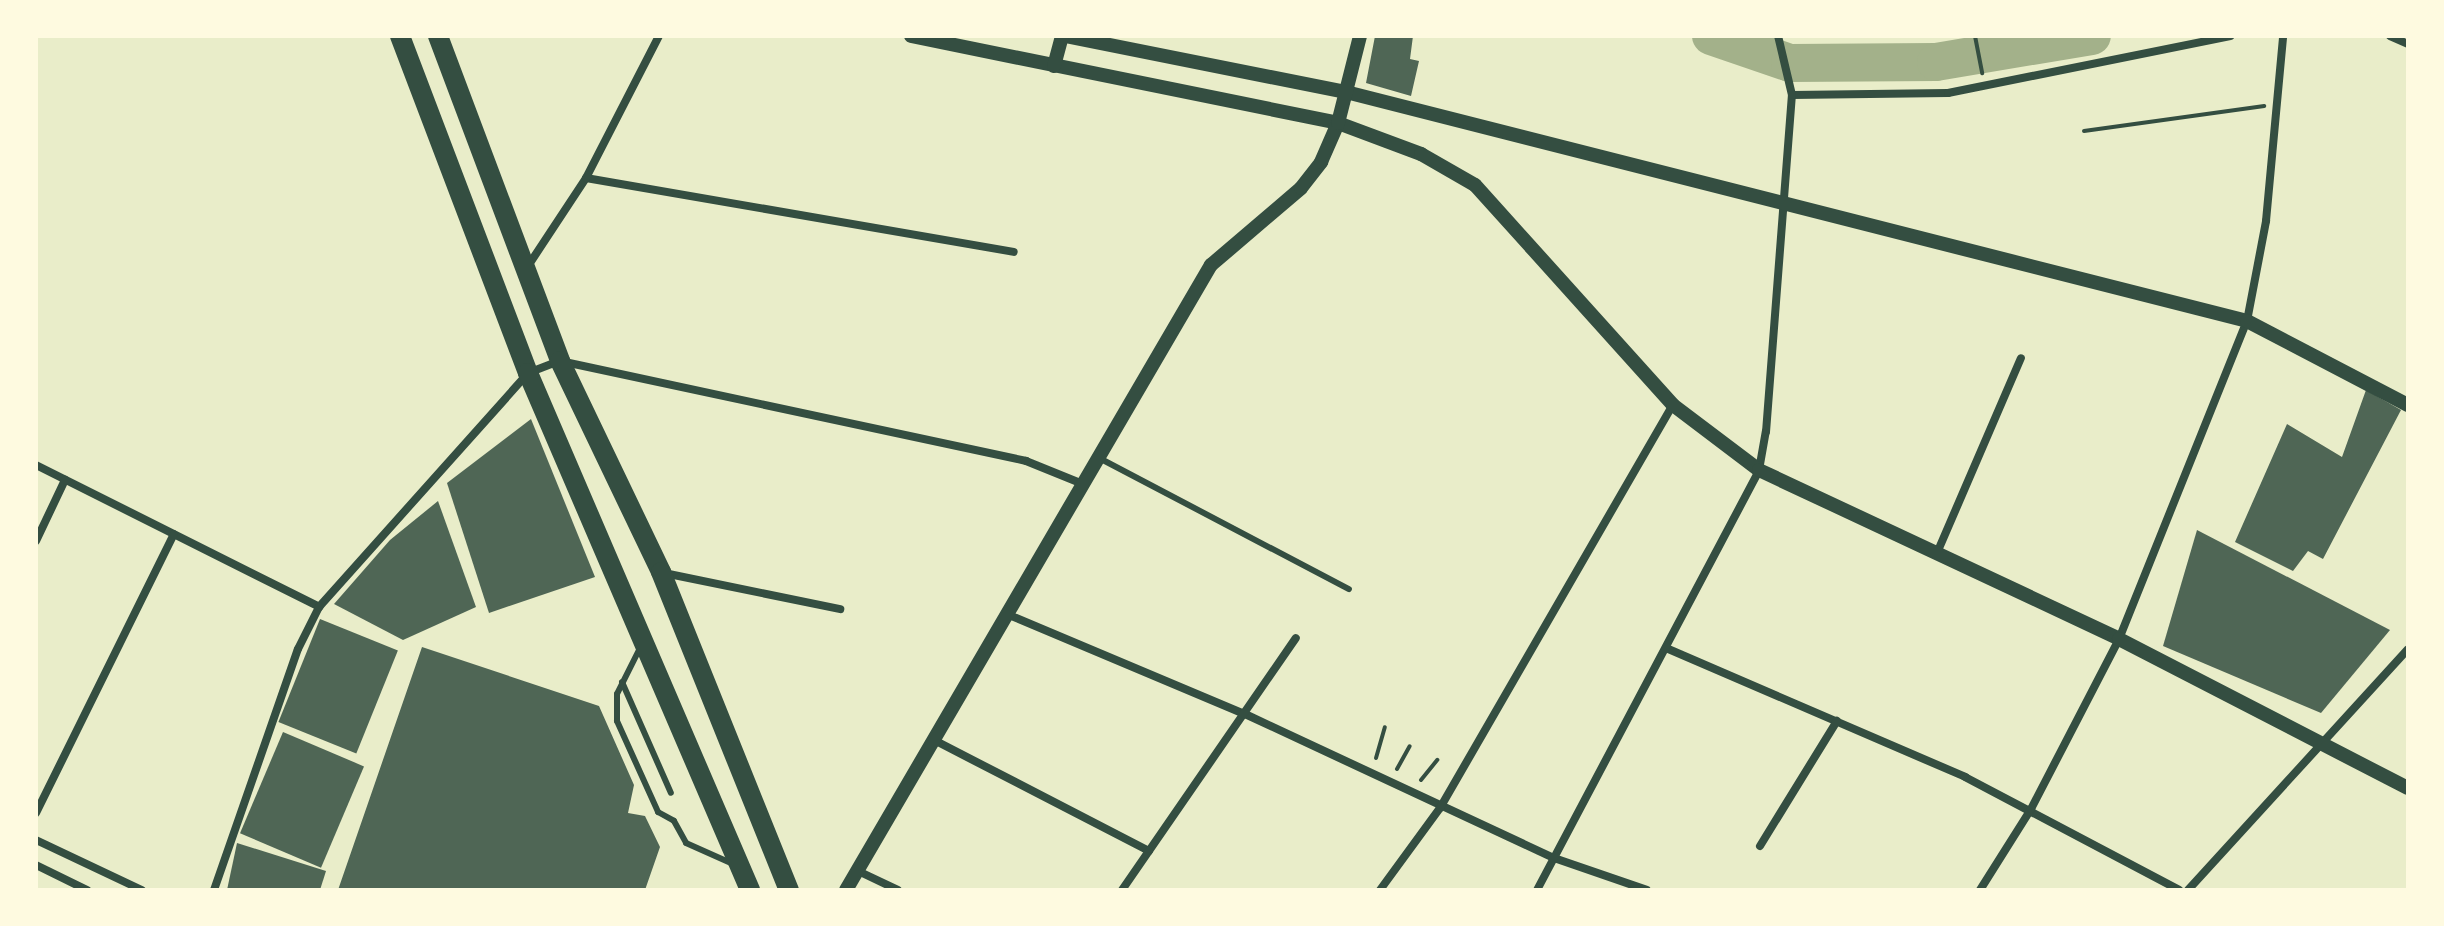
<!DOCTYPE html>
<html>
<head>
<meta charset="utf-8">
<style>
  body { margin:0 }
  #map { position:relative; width:2444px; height:926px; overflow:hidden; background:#e9edc9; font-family:"DM Sans",sans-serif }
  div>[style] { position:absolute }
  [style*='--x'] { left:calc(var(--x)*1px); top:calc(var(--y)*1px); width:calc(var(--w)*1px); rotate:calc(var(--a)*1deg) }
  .river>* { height:38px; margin:-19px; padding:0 19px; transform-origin:19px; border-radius:19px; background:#a3b18a }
  .building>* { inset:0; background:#4f6655; transform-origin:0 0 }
  .path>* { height:4px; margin:-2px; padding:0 2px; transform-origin:2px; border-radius:2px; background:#344e41 }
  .service>* { height:6px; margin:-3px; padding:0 3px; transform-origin:3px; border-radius:3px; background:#344e41 }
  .minor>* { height:8px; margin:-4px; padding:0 4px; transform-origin:4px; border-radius:4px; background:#344e41 }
  .tertiary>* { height:14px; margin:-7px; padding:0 7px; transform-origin:7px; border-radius:7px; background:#344e41 }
  .trunk>* { height:20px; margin:-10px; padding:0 10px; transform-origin:10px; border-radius:10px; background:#344e41 }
  span { translate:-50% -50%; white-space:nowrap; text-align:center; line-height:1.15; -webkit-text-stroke:6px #fefae0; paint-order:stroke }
  .frame { position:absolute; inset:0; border:38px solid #fefae0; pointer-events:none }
</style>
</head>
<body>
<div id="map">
  <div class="river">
    <div style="--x:1711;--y:36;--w:83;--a:18.9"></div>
    <div style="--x:1790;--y:63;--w:146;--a:-0.4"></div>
    <div style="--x:1936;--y:62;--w:158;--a:-9.5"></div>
  </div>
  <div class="building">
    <div style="clip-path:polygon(1375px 36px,1413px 36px,1410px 59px,1419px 61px,1411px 96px,1366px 83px)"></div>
    <div style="clip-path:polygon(2366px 390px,2401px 410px,2323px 559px,2308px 551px,2293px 571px,2235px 542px,2287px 424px,2342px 457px)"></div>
    <div style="clip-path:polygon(531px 419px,595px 577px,489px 613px,447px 483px)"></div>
    <div style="clip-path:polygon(438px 501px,476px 607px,403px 640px,334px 604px,390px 540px)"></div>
    <div style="clip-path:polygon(2197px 530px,2390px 630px,2321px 713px,2163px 646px)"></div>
    <div style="left:320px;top:619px;width:84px;height:111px;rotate:22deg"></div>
    <div style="clip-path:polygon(422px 647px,599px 706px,634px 785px,628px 813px,645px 816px,660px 847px,645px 890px,338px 890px)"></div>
    <div style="left:283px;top:732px;width:88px;height:110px;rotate:23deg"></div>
    <div style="clip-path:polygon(237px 843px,326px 871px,320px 890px,227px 890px)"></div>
  </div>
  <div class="path">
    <div style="--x:1975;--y:36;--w:38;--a:79"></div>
    <div style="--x:2084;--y:131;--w:182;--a:-7.9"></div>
    <div style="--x:1376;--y:758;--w:32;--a:-74"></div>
    <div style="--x:1397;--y:769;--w:26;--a:-61"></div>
    <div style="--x:1421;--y:780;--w:26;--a:-51"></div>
  </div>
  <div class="service">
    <div style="--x:1101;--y:459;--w:280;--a:27.7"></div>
    <div style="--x:640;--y:648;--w:51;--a:116.6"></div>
    <div style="--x:617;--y:694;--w:27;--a:90"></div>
    <div style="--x:617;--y:721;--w:100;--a:65.7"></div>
    <div style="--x:658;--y:812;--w:18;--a:29"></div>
    <div style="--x:674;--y:821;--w:25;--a:61"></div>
    <div style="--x:686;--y:843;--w:51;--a:24.1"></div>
    <div style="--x:622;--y:682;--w:121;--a:66.2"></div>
  </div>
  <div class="minor">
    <div style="--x:2390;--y:36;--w:20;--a:24"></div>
    <div style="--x:1792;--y:95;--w:156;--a:-0.7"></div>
    <div style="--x:1948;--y:93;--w:288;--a:-11.4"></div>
    <div style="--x:586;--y:178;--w:434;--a:9.8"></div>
    <div style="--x:528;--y:266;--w:105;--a:-56.6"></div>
    <div style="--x:586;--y:178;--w:160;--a:-62.8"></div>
    <div style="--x:36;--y:465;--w:317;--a:26.6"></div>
    <div style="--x:36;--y:541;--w:68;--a:-64.6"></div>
    <div style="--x:1937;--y:553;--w:212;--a:-66.7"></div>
    <div style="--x:664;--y:573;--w:180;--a:11.6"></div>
    <div style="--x:1009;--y:615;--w:256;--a:22.8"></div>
    <div style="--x:1245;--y:714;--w:341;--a:25"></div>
    <div style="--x:1554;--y:858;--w:98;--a:19"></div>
    <div style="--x:1666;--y:648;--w:326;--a:23.3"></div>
    <div style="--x:1965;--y:777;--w:242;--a:27.8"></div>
    <div style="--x:934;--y:740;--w:242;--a:27.3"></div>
    <div style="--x:36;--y:813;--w:311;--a:-63.7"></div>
    <div style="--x:36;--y:840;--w:117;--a:25.3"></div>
    <div style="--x:1760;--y:846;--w:147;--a:-58.4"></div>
    <div style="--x:36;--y:865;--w:57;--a:26.1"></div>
    <div style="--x:858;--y:871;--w:44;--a:25.4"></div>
    <div style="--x:214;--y:890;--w:255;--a:-70.8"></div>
    <div style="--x:298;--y:649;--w:47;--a:-63.4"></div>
    <div style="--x:319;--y:607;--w:314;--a:-48.2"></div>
    <div style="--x:528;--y:373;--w:34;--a:-21"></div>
    <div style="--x:560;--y:361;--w:477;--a:12.1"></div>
    <div style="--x:1026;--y:461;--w:64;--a:22.1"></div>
    <div style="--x:1122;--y:890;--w:306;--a:-55.4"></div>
    <div style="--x:1380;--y:890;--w:102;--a:-53.8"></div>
    <div style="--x:1440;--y:808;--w:466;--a:-60"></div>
    <div style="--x:1537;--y:890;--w:475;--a:-62.1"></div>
    <div style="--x:1759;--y:470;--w:39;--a:-80"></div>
    <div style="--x:1766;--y:432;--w:338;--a:-85.6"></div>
    <div style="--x:1792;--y:95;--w:61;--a:-103.3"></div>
    <div style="--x:1980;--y:890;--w:96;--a:-57.8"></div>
    <div style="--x:2031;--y:809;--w:191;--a:-62.6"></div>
    <div style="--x:2119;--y:639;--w:343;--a:-68.1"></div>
    <div style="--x:2247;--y:321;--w:102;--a:-79.2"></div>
    <div style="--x:2266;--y:221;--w:186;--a:-84.7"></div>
    <div style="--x:2188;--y:890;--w:326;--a:-47.6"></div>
  </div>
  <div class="tertiary">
    <div style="--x:911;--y:36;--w:436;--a:11.5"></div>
    <div style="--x:1338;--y:123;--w:89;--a:20.5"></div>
    <div style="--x:1421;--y:154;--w:62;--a:29.9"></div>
    <div style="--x:1475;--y:185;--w:296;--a:48"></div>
    <div style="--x:1673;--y:405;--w:108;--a:37.1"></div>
    <div style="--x:1759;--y:470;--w:398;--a:25.1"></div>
    <div style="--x:2119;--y:639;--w:325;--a:27.3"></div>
    <div style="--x:1065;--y:36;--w:287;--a:11.3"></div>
    <div style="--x:1346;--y:92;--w:930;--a:14.26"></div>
    <div style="--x:2247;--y:321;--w:182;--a:27.6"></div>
    <div style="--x:1054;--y:66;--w:31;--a:-75"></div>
    <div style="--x:846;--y:890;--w:724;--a:-59.72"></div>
    <div style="--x:1211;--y:265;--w:118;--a:-40.5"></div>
    <div style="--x:1301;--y:188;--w:33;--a:-52"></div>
    <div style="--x:1321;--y:162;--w:43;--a:-66.4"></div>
    <div style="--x:1338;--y:123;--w:90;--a:-75.8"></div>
  </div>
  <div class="trunk">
    <div style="--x:400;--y:36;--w:360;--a:69.2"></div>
    <div style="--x:528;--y:373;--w:563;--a:66.76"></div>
    <div style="--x:438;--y:36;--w:347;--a:69.4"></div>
    <div style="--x:560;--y:361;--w:234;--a:64.4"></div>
    <div style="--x:661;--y:572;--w:343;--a:68.1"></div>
  </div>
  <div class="frame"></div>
</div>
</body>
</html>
